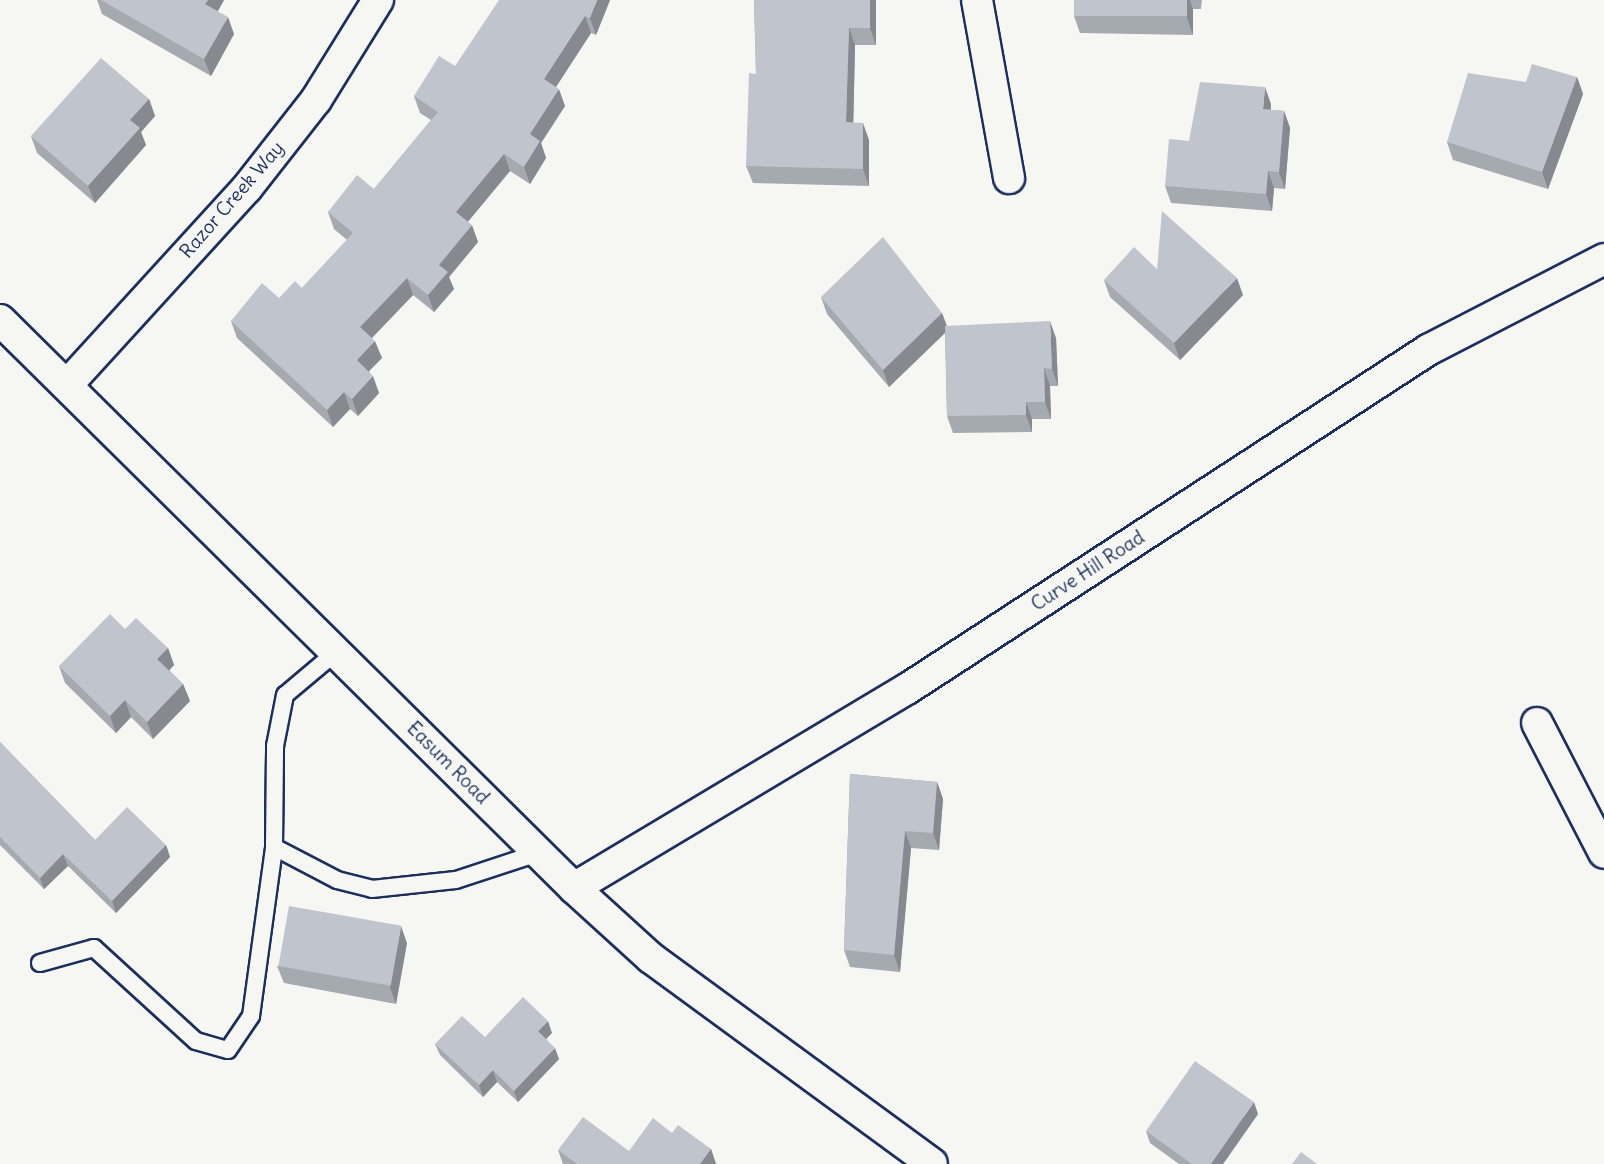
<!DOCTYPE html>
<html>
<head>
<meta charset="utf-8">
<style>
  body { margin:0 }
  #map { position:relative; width:1604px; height:1164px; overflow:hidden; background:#f6f6f2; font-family:Delius,sans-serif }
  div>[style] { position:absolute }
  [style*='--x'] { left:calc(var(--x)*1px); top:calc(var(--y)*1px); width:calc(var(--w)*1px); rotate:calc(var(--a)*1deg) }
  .roads { filter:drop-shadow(2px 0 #1b2f5e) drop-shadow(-2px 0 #1b2f5e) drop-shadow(0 2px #1b2f5e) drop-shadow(0 -2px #1b2f5e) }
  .lane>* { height:16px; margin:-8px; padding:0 8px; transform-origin:8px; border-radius:8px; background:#f6f6f2 }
  .street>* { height:30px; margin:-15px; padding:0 15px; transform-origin:15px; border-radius:15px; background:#f6f6f2 }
  .wall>* { inset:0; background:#a5a9b0 }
  .shaded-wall>* { inset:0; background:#868990 }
  .building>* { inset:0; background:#c0c4cd; transform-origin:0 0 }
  span { translate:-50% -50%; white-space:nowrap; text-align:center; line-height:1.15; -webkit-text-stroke:6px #f6f6f2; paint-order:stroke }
  .street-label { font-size:19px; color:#1b2f5e }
</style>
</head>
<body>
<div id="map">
  <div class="roads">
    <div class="lane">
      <div style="--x:274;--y:847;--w:71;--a:27.6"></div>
      <div style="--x:337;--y:880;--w:36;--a:14"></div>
      <div style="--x:372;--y:889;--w:84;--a:-6.1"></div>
      <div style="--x:456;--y:880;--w:86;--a:-18.2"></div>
      <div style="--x:40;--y:963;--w:56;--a:-15.5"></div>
      <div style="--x:94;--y:948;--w:138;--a:42.4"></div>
      <div style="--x:196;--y:1041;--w:33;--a:16"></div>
      <div style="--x:228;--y:1050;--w:41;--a:-55.9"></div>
      <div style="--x:251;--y:1016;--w:171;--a:-82.2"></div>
      <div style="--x:274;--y:847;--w:101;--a:-89.4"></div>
      <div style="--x:275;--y:746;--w:52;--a:-78.9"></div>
      <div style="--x:285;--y:695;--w:67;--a:-40.1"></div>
    </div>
    <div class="street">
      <div style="--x:977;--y:0;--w:181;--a:79.8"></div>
      <div style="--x:0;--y:320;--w:808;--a:44.7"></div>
      <div style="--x:574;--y:888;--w:104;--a:42.3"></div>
      <div style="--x:651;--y:958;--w:348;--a:36.2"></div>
      <div style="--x:67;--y:385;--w:267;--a:-47.6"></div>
      <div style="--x:247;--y:188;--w:112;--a:-51.9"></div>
      <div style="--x:316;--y:100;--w:118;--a:-58.2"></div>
      <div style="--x:1537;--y:723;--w:146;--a:62.7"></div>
      <div style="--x:574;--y:888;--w:388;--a:-30.9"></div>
      <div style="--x:907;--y:689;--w:622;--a:-33.05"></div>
      <div style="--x:1428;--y:350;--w:198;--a:-27.3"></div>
    </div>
  </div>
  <div class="wall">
    <div style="clip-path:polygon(97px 0,224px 0,217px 11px,234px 34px,211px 76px,102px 14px)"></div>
    <div style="clip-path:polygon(610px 0,596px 35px,591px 33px,556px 87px,565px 106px,541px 143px,546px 158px,530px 184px,510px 171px,468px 221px,478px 242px,449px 277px,454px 289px,434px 312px,413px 295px,372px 338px,382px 358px,369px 371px,379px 393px,358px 416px,350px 409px,333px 427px,237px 338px,231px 321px,279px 298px,302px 288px,347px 240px,334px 229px,328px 212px,374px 189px,431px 120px,420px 113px,414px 96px,455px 66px)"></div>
    <div style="clip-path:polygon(754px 0,876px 0,876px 45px,855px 45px,853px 123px,869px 140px,869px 186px,753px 183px,746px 166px,756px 74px)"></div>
    <div style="clip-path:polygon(1074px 0,1202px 0,1201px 9px,1193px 9px,1193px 35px,1080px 33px,1074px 16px)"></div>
    <div style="clip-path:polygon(1577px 77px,1583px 94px,1548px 189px,1453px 160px,1447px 142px,1526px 82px)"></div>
    <div style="clip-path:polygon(149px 99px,155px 116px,141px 132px,146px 145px,95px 203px,37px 153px,31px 136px)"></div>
    <div style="clip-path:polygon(1271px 104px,1271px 110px,1284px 111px,1290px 128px,1285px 189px,1274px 188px,1272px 211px,1171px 203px,1165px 186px,1189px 141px)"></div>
    <div style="clip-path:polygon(1157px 269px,1243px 295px,1180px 360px,1110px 297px,1104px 280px)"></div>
    <div style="clip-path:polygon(821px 297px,942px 313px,947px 326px,1056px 338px,1058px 386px,1050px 386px,1051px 419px,1032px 419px,1032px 432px,953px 433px,947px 416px,945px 333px,889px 387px,827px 314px)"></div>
    <div style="clip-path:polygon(125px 629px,168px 648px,174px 665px,169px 670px,183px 684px,190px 701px,153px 739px,131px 717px,116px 733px,65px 683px,59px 666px)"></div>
    <div style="clip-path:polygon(0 742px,95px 840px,166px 845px,170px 857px,116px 913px,68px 866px,44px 889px,0 845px)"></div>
    <div style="clip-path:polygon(850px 774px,937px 782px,943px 799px,939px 850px,911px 848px,900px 972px,850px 967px,844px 950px)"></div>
    <div style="clip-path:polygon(407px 943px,396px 1004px,284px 983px,277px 966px)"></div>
    <div style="clip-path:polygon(552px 1033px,546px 1039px,559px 1059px,518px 1102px,497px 1082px,483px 1097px,440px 1055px,435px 1044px,485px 1037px)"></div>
    <div style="clip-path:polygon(1258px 1114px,1223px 1164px,1179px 1164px,1150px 1143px,1146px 1131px)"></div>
    <div style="clip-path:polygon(672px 1133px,711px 1149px,716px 1164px,563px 1164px,558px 1150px,629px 1151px)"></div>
  </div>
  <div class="shaded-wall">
    <div style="clip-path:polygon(208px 0,224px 0,212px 22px,205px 4px)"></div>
    <div style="clip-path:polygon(597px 0,610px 0,596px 35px,590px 18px)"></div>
    <div style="clip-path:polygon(870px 0,876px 0,876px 45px,870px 28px)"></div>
    <div style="clip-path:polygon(1187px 0,1190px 0,1193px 9px,1193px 35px,1187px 18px)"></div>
    <div style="clip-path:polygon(585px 16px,591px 33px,550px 96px,544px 79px)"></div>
    <div style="clip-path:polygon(228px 17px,234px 34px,211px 76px,204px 59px)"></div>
    <div style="clip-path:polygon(849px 28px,855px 45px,853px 140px,846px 122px)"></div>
    <div style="clip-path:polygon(1577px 77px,1583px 94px,1548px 189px,1542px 172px)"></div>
    <div style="clip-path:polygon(1265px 87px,1271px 104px,1269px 126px,1263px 109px)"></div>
    <div style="clip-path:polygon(559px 89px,565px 106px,541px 143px,546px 158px,530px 184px,524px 167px,530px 134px)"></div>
    <div style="clip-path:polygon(149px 99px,155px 116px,141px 132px,146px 145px,95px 203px,88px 186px,130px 120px)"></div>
    <div style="clip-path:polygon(1284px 111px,1290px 128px,1285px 189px,1279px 172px)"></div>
    <div style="clip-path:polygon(863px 123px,869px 140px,869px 186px,863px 169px)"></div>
    <div style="clip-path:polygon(504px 154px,510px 171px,462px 229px,456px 212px)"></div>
    <div style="clip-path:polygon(1268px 171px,1274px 188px,1272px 211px,1266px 194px)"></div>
    <div style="clip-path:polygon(472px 225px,478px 242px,449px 277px,454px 289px,434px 312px,428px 295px,439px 265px)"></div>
    <div style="clip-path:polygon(407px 278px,413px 295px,366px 344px,360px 327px)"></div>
    <div style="clip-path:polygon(1237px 278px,1243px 295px,1180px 360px,1174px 343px)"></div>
    <div style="clip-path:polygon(942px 313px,948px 330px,889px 387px,883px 370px)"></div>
    <div style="clip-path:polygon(1050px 321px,1056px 338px,1058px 386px,1052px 369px)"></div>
    <div style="clip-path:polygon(375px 341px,382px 358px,363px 377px,357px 360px)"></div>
    <div style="clip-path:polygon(1044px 368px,1050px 386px,1051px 419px,1045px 402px)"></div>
    <div style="clip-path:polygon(373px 376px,379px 393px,358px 416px,352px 399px)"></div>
    <div style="clip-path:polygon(344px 392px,350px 409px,333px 427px,327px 410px)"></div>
    <div style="clip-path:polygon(1026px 402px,1032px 419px,1032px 432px,1026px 415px)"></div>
    <div style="clip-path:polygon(168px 648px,174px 665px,164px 676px,157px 659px)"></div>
    <div style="clip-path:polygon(183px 684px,190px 701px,153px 739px,147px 722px)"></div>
    <div style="clip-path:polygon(125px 700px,131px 717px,116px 733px,110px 716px)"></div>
    <div style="clip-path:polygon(937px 782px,943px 799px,939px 850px,933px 833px)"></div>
    <div style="clip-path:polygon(905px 831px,911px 848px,900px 972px,894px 955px)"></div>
    <div style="clip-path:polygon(166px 845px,170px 857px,116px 913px,112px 901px)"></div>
    <div style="clip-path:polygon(63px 854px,68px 866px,44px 889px,40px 878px)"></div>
    <div style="clip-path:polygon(401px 926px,407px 943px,396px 1004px,390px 987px)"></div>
    <div style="clip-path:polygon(548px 1021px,552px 1033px,542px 1043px,538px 1031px)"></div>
    <div style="clip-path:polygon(555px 1048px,559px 1059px,518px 1102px,514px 1091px)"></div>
    <div style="clip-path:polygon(493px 1070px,497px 1082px,483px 1097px,479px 1085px)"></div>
    <div style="clip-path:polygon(1254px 1102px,1258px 1114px,1223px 1164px,1211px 1164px)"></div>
    <div style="clip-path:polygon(711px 1149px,716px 1164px,700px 1164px)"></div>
  </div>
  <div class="building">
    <div style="clip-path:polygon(101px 0,208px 0,205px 4px,228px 17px,204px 59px)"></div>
    <div style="clip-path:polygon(499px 0,597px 0,590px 18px,585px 16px,544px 79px,559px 89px,530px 134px,540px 141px,524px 167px,504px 154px,456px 212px,472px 225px,439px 265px,448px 272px,428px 295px,407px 278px,360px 327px,375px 341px,357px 360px,373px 376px,352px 399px,344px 392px,327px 410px,231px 321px,262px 283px,279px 298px,295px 281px,302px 288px,353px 233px,328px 212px,357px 175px,374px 189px,438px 112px,414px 96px,439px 56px,455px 66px)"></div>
    <div style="clip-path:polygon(754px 0,870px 0,870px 28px,849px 28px,846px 122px,863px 123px,863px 169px,746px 166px,749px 73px,756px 74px)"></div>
    <div style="left:1074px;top:0;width:113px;height:16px"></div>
    <div style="clip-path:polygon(101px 58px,149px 99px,130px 120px,140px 128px,88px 186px,31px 136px)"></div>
    <div style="clip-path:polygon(1532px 64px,1577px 77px,1542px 172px,1447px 142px,1468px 73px,1526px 82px)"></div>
    <div style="clip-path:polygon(1200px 82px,1265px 87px,1263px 109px,1284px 111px,1279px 172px,1268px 171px,1266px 194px,1165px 186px,1169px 139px,1189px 141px)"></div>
    <div style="clip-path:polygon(1162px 211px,1237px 278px,1174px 343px,1104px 280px,1134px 247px,1157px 269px)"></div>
    <div style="clip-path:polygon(883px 237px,942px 313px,883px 370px,821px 297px)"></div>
    <div style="clip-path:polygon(1050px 321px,1052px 369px,1044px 368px,1045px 402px,1026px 402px,1026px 415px,947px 416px,945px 326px)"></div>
    <div style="clip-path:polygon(110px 614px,125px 629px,136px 618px,168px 648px,157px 659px,183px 684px,147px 722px,125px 700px,110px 716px,59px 666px)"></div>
    <div style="clip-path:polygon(0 742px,95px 840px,127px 807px,166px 845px,112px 901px,63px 854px,40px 878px,0 837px)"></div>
    <div style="clip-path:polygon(850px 774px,937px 782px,933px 833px,905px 831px,894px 955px,844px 950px)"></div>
    <div style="left:289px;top:906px;width:114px;height:61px;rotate:10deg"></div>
    <div style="clip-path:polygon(523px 997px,548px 1021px,538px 1031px,555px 1048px,514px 1091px,493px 1070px,479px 1085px,435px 1044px,462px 1016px,485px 1037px)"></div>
    <div style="clip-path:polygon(1195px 1061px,1254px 1102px,1211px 1164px,1192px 1164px,1146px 1131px)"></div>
    <div style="clip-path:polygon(583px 1117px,629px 1151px,653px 1118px,672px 1133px,678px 1125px,711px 1149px,700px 1164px,577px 1164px,558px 1150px)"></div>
    <div style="clip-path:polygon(1301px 1152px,1317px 1164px,1292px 1164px)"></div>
  </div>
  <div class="street-label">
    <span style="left:232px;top:200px;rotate:-49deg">Razor Creek Way</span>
    <span style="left:1088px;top:571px;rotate:-33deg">Curve Hill Road</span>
    <span style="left:448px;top:763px;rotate:45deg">Easum Road</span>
  </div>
</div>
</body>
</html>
